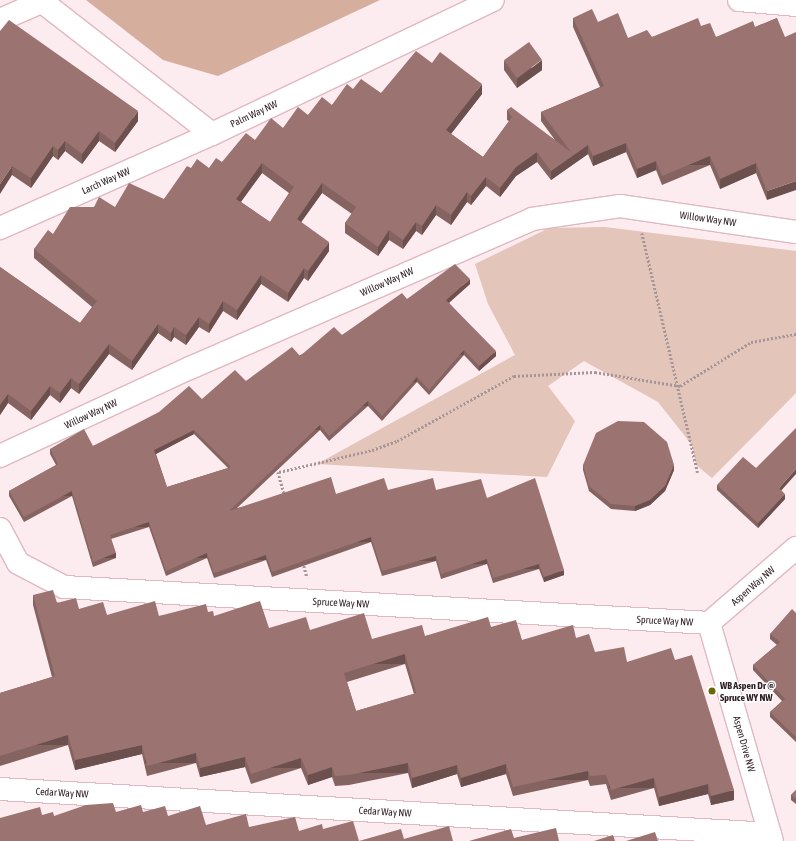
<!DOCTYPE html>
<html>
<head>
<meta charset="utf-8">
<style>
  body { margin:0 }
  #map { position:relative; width:796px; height:841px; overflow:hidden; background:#fcebef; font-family:"Asap Condensed",sans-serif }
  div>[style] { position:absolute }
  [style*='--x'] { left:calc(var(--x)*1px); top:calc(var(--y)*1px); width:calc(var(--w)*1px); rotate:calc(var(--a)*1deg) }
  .green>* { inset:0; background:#e3c5b9 }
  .forest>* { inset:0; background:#d5ae9e }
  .path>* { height:2.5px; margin-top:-1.25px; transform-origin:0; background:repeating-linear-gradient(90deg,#a59599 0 2px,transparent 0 4px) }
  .roads { filter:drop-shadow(1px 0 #e0b8c2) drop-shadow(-1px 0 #e0b8c2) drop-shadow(0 1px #e0b8c2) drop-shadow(0 -1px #e0b8c2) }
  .minor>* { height:22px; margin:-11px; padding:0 11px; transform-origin:11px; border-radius:11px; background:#fff }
  .wall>* { inset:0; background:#856360 }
  .shaded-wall>* { inset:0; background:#6c504e; transform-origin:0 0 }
  .building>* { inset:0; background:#9b7370; transform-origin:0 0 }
  .dots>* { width:11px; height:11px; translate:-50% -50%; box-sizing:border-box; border:2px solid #fff; border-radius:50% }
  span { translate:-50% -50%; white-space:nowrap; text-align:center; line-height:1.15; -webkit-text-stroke:3px #fff; paint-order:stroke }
  .street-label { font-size:10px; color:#302025 }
  .poi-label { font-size:10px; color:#302025; font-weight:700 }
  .left { translate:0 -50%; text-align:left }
</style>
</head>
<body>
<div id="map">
  <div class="green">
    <div style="clip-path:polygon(605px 227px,796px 251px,796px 393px,712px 478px,696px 465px,692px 445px,658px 402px,584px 361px,548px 386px,575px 421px,547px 477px,317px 464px,515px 355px,488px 304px,475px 264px,549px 228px)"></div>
  </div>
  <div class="forest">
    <div style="clip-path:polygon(86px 0,380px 0,218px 76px,163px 60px)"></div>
  </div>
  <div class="path">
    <div style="--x:642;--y:233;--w:246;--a:76.9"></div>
    <div style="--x:278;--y:472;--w:25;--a:74"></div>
    <div style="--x:279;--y:472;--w:96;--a:-13.3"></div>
    <div style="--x:372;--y:450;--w:27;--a:-20"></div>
    <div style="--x:397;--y:441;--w:134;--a:-29.1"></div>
    <div style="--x:514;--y:376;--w:81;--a:-2.8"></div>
    <div style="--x:595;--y:372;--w:86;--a:9.4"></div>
    <div style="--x:680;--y:386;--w:84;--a:-31.8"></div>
    <div style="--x:751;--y:342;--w:46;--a:-10.1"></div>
    <div style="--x:303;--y:562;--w:16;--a:75"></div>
  </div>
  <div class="roads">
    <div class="minor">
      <div style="--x:40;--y:0;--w:218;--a:37.9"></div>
      <div style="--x:212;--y:134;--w:311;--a:-25.5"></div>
      <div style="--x:739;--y:0;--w:57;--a:5"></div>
      <div style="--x:0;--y:20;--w:45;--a:-23.7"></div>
      <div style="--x:0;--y:228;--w:232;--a:-23.9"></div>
      <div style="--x:0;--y:456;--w:209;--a:-24.9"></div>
      <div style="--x:190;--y:368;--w:373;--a:-23.5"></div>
      <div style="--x:532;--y:219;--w:89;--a:-8.4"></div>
      <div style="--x:620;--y:206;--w:178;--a:8.4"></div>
      <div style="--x:0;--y:529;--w:38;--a:62"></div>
      <div style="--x:18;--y:563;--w:52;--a:27.6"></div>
      <div style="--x:64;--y:587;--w:646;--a:3.19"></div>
      <div style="--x:709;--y:623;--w:227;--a:73.9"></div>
      <div style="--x:709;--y:623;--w:115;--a:-40.8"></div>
      <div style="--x:0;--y:789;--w:771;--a:3.34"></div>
    </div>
  </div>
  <div class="wall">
    <div style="clip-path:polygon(evenodd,573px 18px,598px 22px,628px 38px,652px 37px,701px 26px,716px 37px,755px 27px,777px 18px,767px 200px,756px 173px,720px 189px,710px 165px,662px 185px,656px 170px,637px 178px,626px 152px,593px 166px,588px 154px,551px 180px,537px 162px,516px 176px,500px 197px,486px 186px,471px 205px,467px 202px,451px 225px,436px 215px,422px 235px,416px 231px,403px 249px,389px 240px,378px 256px,345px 233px,345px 223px,352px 214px,322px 193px,301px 222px,329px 251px,308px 281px,304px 278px,288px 302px,261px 284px,237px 320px,223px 311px,209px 333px,199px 327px,186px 345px,174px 337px,171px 342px,158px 333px,132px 370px,109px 354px,79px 394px,71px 388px,60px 403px,50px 395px,31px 420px,8px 403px,0 415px,0 267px,80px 323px,92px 307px,34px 258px,34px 249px,53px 234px,115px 207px,164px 199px,191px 168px,209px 168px,222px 162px,255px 140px,283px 128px,308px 115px,332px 105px,353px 89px,381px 93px,432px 63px,482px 94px,451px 134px,483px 157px,509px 121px,507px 120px,507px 110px,555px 140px,541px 121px,541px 112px,600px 87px,573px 27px,573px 18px,262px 173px,289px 193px,270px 222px,241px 202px,262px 173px)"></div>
    <div style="clip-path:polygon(0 31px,138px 121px,115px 152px,99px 141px,82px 164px,65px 151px,58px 160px,53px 156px,31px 188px,12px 175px)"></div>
    <div style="clip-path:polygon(504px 61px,542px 70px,517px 88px,504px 70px)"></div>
    <div style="clip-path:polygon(evenodd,470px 284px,449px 303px,496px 356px,479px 371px,464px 355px,429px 395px,417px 382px,382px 421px,368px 406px,329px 441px,320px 430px,237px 508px,336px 494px,388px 490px,436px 490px,487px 498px,564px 575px,544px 582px,539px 569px,493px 583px,487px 564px,441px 579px,436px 561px,382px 576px,371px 542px,272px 577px,266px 560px,214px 578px,207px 558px,166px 576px,149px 527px,111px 539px,116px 558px,93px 567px,72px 496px,24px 522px,9px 496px,9px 491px,56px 465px,50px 454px,50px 449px,93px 446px,246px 381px,342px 335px,407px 299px,470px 284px,194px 434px,228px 468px,167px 487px,156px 454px,194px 434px)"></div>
    <div style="clip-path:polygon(583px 465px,674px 470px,665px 491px,650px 505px,635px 511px,611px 509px,589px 491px,583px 470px)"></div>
    <div style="clip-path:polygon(717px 485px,781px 490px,785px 499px,758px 528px,717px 490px)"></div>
    <div style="clip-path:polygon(evenodd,33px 595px,79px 609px,107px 615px,159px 616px,208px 612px,214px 616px,269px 628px,310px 630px,372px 639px,425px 636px,491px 627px,522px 640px,576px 638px,595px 652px,627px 662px,675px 660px,734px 800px,711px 805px,708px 794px,659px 806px,654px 788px,611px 800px,606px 784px,590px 786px,588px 780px,513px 796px,506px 774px,461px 787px,457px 774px,412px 788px,408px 773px,349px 785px,335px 786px,332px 777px,308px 785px,301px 768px,251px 784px,245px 767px,200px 777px,196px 763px,147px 776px,142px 754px,75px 770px,68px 745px,0 766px,0 693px,52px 677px,33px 605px,33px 595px,405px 664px,414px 694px,356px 711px,347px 682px,405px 664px)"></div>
    <div style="clip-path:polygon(796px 613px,796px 742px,770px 717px,770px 712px,782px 701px,753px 670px,753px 665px,777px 645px,770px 639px,770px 634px)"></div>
    <div style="clip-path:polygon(796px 790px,796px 804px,791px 800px,791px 795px)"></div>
  </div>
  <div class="shaded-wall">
    <div style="clip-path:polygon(542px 60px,542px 70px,517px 88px,517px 79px)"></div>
    <div style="clip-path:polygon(482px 84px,482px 94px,446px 140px,446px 130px)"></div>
    <div style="clip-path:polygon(138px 111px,138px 121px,115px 152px,115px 143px)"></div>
    <div style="clip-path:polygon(99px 131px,99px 141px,82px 164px,82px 154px)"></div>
    <div style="clip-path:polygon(65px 141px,65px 151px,58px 160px,58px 150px)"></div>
    <div style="clip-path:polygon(626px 143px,626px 152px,593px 166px,593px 156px)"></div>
    <div style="clip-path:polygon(588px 145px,588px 154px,551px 180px,551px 171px)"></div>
    <div style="clip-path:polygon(53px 146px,53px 156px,31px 188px,31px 178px)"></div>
    <div style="clip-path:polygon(537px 152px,537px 162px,516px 176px,500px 197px,500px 188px,516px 167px)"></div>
    <div style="left:710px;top:156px;width:9px;height:52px;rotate:90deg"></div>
    <div style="clip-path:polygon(656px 161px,656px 170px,637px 178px,637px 169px)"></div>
    <div style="clip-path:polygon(262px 163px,262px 173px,236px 208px,236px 199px)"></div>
    <div style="clip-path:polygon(756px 163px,756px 173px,720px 189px,720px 179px)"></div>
    <div style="clip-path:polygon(12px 166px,12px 175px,0 194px,0 184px)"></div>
    <div style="clip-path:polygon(486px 177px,486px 186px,471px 205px,471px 196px)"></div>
    <div style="clip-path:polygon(796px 181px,796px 190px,767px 200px,767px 191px)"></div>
    <div style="clip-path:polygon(322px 183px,322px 193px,297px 228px,297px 219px)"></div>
    <div style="clip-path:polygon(467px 192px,467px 202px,451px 225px,451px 215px)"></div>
    <div style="clip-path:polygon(436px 205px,436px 215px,422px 235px,422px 226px)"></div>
    <div style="clip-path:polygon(416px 222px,416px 231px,403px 249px,403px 240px)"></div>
    <div style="clip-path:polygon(389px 230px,389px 240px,378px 256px,378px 247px)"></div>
    <div style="clip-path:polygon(329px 242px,329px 251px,308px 281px,308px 271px)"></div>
    <div style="clip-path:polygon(304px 268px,304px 278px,288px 302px,288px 293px)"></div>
    <div style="clip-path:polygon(261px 275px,261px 284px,237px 320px,237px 310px)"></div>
    <div style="clip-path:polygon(470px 279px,470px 284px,446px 305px,446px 300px)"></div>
    <div style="clip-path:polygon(223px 301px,223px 311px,209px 333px,209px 324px)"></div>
    <div style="clip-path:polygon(199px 317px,199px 327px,186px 345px,186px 335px)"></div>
    <div style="clip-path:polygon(158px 324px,158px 333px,132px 370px,132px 361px)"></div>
    <div style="clip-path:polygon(174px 327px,174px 337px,171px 342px,171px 333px)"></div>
    <div style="clip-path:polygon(109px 344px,109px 354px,79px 394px,79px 384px)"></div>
    <div style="left:464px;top:350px;width:5px;height:53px;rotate:90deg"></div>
    <div style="clip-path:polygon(496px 351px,496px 356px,479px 371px,479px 366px)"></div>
    <div style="left:417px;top:377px;width:5px;height:52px;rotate:90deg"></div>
    <div style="clip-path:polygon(71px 378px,71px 388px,60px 403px,60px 393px)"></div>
    <div style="clip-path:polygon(50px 386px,50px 395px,31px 420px,31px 411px)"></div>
    <div style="clip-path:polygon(8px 394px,8px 403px,0 415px,0 405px)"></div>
    <div style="left:368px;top:401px;width:5px;height:52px;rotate:90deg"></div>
    <div style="left:320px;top:425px;width:5px;height:125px;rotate:90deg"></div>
    <div style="clip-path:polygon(194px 430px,194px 434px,154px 455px,154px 450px)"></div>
    <div style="clip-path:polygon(674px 465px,674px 470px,665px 491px,650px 505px,635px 511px,635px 506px)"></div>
    <div style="clip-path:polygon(796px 469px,796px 474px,779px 493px,779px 488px)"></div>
    <div style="left:72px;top:491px;width:5px;height:55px;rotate:90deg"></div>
    <div style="clip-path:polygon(785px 494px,785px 499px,758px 528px,758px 523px)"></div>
    <div style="left:149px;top:522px;width:5px;height:41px;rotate:90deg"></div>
    <div style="left:371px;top:537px;width:5px;height:105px;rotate:90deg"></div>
    <div style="left:116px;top:553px;width:5px;height:25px;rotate:90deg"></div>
    <div style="left:207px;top:553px;width:5px;height:45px;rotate:90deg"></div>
    <div style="left:266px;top:555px;width:5px;height:55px;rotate:90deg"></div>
    <div style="left:436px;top:556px;width:5px;height:56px;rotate:90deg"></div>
    <div style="left:487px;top:559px;width:5px;height:48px;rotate:90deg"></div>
    <div style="left:539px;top:564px;width:5px;height:48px;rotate:90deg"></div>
    <div style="clip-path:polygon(564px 570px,564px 575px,544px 582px,544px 577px)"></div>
    <div style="left:405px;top:654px;width:10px;height:64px;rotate:90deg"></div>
    <div style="left:68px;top:735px;width:10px;height:71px;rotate:90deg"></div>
    <div style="clip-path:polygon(142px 745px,142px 754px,75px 770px,75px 760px)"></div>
    <div style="left:196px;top:753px;width:10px;height:51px;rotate:90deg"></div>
    <div style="clip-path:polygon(245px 757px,245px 767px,200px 777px,200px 768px)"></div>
    <div style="left:301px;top:758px;width:10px;height:52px;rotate:90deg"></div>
    <div style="left:408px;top:763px;width:10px;height:60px;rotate:90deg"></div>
    <div style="clip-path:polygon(506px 764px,506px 774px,461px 787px,461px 778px)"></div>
    <div style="clip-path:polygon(457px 765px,457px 774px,412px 788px,412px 778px)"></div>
    <div style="clip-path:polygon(332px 767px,332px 777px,308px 785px,308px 775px)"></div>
    <div style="left:588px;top:771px;width:9px;height:77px;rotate:90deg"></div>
    <div style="left:654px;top:778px;width:10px;height:45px;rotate:90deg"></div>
    <div style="clip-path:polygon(708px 784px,708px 794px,659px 806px,659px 797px)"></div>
    <div style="clip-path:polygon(734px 790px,734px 800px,711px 805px,711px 796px)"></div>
  </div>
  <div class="building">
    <div style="clip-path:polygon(evenodd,592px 9px,598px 22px,618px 13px,628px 38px,647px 30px,652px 37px,698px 18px,701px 26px,710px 23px,716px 37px,753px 21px,755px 27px,777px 18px,785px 37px,796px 32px,796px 181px,767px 191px,756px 163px,720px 179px,710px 156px,662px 176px,656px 161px,637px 169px,626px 143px,593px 156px,588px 145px,551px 171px,537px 152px,516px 167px,500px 188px,486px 177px,471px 196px,467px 192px,451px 215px,436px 205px,422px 226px,416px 222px,403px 240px,389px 230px,378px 247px,345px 223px,356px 207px,322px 183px,297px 219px,329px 242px,308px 271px,304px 268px,288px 293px,261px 275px,237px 310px,223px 301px,209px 324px,199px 317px,186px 335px,174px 327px,171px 333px,158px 324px,132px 361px,109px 344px,79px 384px,71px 378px,60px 393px,50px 386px,31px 411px,8px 394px,0 405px,0 267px,80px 323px,97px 301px,34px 249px,48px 230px,53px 234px,70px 207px,94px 207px,99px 197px,115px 207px,129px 183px,164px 199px,187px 166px,191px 168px,197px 159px,209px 168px,216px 158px,222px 162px,246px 133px,255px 140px,271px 118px,283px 128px,298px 107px,308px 115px,322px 97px,332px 105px,347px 84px,353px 89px,361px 79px,381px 93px,416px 51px,432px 63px,440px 52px,482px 84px,446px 130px,483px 157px,512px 117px,507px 110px,511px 107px,571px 152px,541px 112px,604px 86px,573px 18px,592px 9px,262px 163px,294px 187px,270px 222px,236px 199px,262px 163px)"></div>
    <div style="clip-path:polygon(9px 20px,138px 111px,115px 143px,99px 131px,82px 154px,65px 141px,58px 150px,53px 146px,31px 178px,12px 166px,0 184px,0 31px)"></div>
    <div style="left:529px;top:42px;width:22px;height:31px;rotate:54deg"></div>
    <div style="clip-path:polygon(evenodd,455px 264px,470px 279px,446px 300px,496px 351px,479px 366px,464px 350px,429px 390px,417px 377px,382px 416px,368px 401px,329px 436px,320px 425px,229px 511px,331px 477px,336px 494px,384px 478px,388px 490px,433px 478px,436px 490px,481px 479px,487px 498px,535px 478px,564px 570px,544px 577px,539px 564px,493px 578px,487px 559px,441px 574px,436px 556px,382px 571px,371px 537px,272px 572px,266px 555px,214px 573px,207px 553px,166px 571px,149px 522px,110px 535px,116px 553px,93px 562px,72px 491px,24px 517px,9px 491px,58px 464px,50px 449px,84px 429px,93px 446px,159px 412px,189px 386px,202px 399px,235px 370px,246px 381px,292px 347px,300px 356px,334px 327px,342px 335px,402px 293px,407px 299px,455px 264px,194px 430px,231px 467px,167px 487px,154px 450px,194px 430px)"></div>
    <div style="clip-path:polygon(618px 421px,644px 422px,667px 442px,674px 465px,665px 486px,650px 500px,635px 506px,611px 504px,589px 486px,583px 465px,596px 433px)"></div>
    <div style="clip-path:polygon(796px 428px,796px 469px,779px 488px,785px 494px,758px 523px,717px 485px,743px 457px,756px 468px)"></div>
    <div style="clip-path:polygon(evenodd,53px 590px,57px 603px,76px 598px,79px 609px,103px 602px,107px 615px,155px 601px,159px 616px,206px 604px,208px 612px,213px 611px,214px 616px,260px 601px,269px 628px,306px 617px,310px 630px,364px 613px,372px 639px,422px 625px,425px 636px,488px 617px,491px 627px,516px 620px,522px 640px,573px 625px,576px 638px,589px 634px,595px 652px,624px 647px,627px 662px,671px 648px,675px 660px,692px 655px,734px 790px,711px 796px,708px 784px,659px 797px,654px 778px,611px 790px,606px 775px,590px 776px,588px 771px,513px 787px,506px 764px,461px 778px,457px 765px,412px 778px,408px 763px,349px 775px,335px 776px,332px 767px,308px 775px,301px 758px,251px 774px,245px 757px,200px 768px,196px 753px,147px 766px,142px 745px,75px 760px,68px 735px,0 756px,0 693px,55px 676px,33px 595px,53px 590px,405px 654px,416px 693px,356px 711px,344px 673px,405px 654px)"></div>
    <div style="clip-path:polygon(792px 609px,796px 613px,796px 737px,770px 712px,785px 699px,753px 665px,780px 642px,770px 634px)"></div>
    <div style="clip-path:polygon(796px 790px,796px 799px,791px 795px)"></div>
    <div style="clip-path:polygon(113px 803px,116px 812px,141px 805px,143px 812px,165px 806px,168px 816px,200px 806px,206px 825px,246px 814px,249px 827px,295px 817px,299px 831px,322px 824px,323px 829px,353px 821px,359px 841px,401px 829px,404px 839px,449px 826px,453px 841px,0 841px,0 818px,40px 807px,42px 815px,53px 812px,54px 816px,86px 805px)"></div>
    <div style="clip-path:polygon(556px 828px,559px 841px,469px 841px,511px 829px,514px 838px)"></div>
    <div style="clip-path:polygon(655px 832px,658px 841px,626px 841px)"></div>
    <div style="clip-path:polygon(613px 835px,615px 841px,594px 841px)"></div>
  </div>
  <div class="dots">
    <div style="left:712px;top:691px;background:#676906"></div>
  </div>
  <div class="street-label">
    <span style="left:254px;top:114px;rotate:-25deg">Palm Way NW</span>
    <span style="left:106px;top:181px;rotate:-24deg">Larch Way NW</span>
    <span style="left:708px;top:219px;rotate:8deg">Willow Way NW</span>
    <span style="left:387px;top:282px;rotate:-24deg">Willow Way NW</span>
    <span style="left:91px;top:414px;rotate:-25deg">Willow Way NW</span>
    <span style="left:753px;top:586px;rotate:-41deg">Aspen Way NW</span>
    <span style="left:341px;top:603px;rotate:3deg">Spruce Way NW</span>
    <span style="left:665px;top:621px;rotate:3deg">Spruce Way NW</span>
    <span style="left:744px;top:744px;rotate:74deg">Aspen Drive NW</span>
    <span style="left:62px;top:793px;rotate:3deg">Cedar Way NW</span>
    <span style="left:385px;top:812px;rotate:3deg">Cedar Way NW</span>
  </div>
  <div class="poi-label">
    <span class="left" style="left:720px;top:691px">WB Aspen Dr @<br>Spruce WY NW</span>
  </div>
</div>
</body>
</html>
